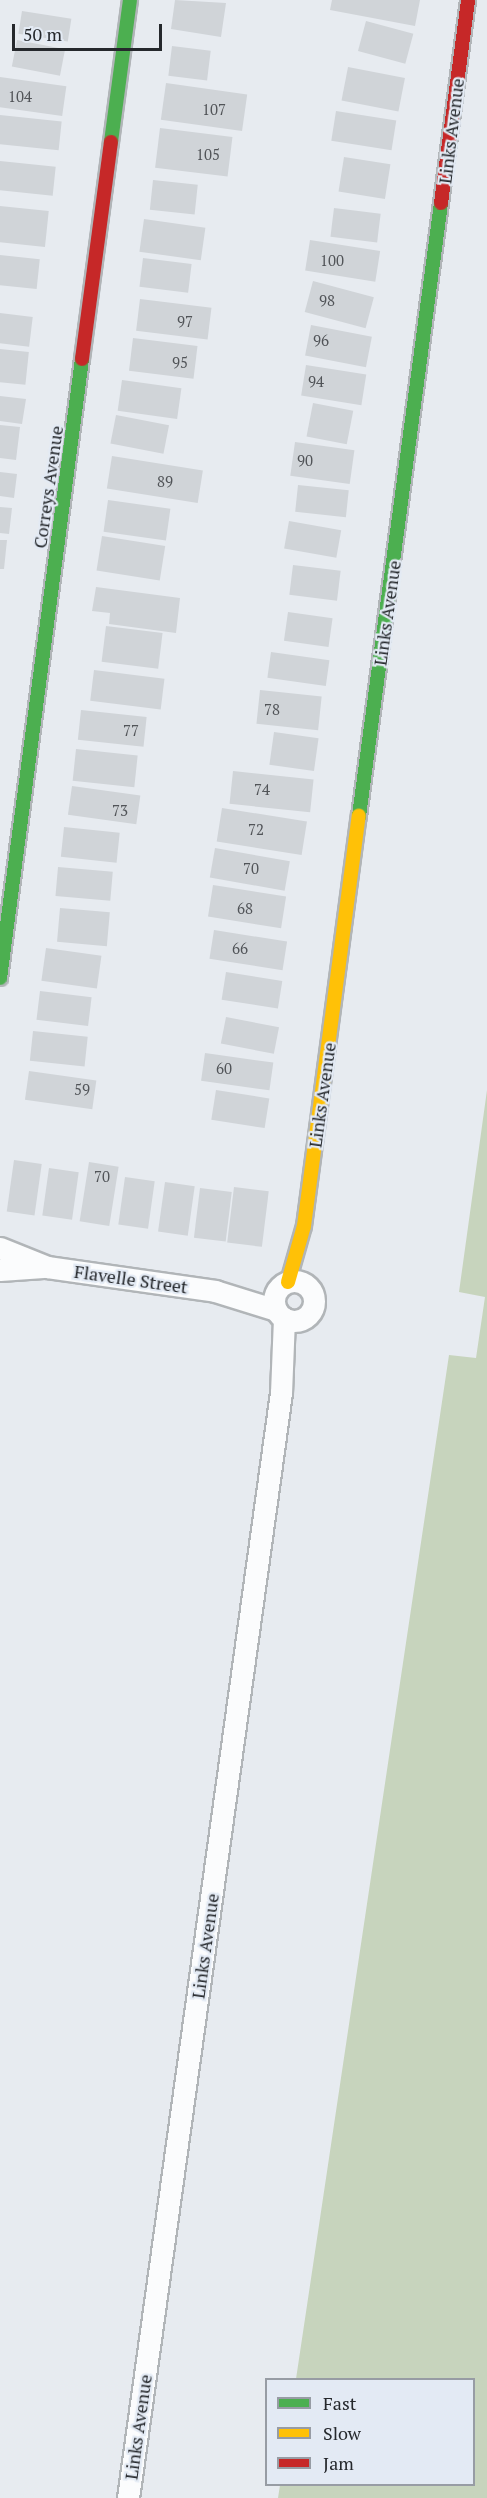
<!DOCTYPE html>
<html>
<head>
<meta charset="utf-8">
<style>
  body { margin:0 }
  #map { position:relative; width:487px; height:2498px; overflow:hidden; background:#e7ebf0; font-family:"PT Serif",serif }
  div>[style] { position:absolute }
  [style*='--x'] { left:calc(var(--x)*1px); top:calc(var(--y)*1px); width:calc(var(--w)*1px); rotate:calc(var(--a)*1deg) }
  .green>* { inset:0; background:#c7d4bd }
  .building>* { inset:0; background:#d0d4d8; transform-origin:0 0 }
  .roads { filter:drop-shadow(2px 0 #b1b5b8) drop-shadow(-2px 0 #b1b5b8) drop-shadow(0 2px #b1b5b8) drop-shadow(0 -2px #b1b5b8) }
  .street>* { height:21px; margin:-10.5px; padding:0 10.5px; transform-origin:10.5px; border-radius:10.5px; background:#fbfcfd }
  .street>.ring { margin:-10.5px; padding:0; box-sizing:content-box; background:none; border:21px solid #fbfcfd; border-radius:50% }
  .fast>* { height:14px; margin:-7px; padding:0 7px; transform-origin:7px; border-radius:7px; background:#4caf50 }
  .slow>* { height:14px; margin:-7px; padding:0 7px; transform-origin:7px; border-radius:7px; background:#ffc107 }
  .jam>* { height:14px; margin:-7px; padding:0 7px; transform-origin:7px; border-radius:7px; background:#c62828 }
  span { translate:-50% -50%; white-space:nowrap; text-align:center; line-height:1.15; -webkit-text-stroke:4.5px #e3eaf4; paint-order:stroke }
  .number-label { font-size:15px; color:#515458 }
  .number-label span { -webkit-text-stroke-width:0 }
  .street-label { font-size:18px; color:#25282c }
  .legend { position:absolute; left:265px; top:2378px; width:210px; height:108px; box-sizing:border-box; background:#e3eaf4; border:2px solid #979ca4; margin:0; padding:8px 10px; list-style:none; font-size:18px; color:#25282c }
  .legend li { display:flex; align-items:center; gap:12px; height:30px }
  .legend b { width:30px; border:2px solid #979ca4 }
  .scale { position:absolute; left:12px; top:24px; width:150px; height:27px; box-sizing:border-box; border:3px solid #25282c; border-top:0; padding-left:8px; font-size:18px; line-height:21px; white-space:nowrap; color:#25282c; -webkit-text-stroke:4px #e3eaf4; paint-order:stroke }
</style>
</head>
<body>
<div id="map">
  <div class="green">
    <div style="clip-path:polygon(487px 1090px,487px 2498px,278px 2498px,280px 2485px,474px 2484px,474px 2380px,296px 2379px,449px 1355px,476px 1358px,485px 1297px,459px 1292px)"></div>
  </div>
  <div class="building">
    <div style="clip-path:polygon(175px 0,226px 3px,221px 37px,171px 29px)"></div>
    <div style="clip-path:polygon(332px 0,420px 0,415px 26px,330px 10px)"></div>
    <div style="left:22px;top:11px;width:50px;height:23px;rotate:9deg"></div>
    <div style="left:366px;top:21px;width:49px;height:31px;rotate:15deg"></div>
    <div style="left:17px;top:40px;width:49px;height:27px;rotate:11deg"></div>
    <div style="left:172px;top:46px;width:39px;height:30px;rotate:7deg"></div>
    <div style="left:348px;top:67px;width:58px;height:34px;rotate:11deg"></div>
    <div style="left:0;top:77px;width:67px;height:30px;rotate:8deg"></div>
    <div style="left:166px;top:83px;width:82px;height:37px;rotate:8deg"></div>
    <div style="left:336px;top:111px;width:61px;height:30px;rotate:9deg"></div>
    <div style="left:0;top:115px;width:62px;height:29px;rotate:6deg"></div>
    <div style="left:160px;top:128px;width:73px;height:40px;rotate:7deg"></div>
    <div style="left:344px;top:157px;width:47px;height:35px;rotate:9deg"></div>
    <div style="left:0;top:161px;width:56px;height:29px;rotate:6deg"></div>
    <div style="left:153px;top:180px;width:45px;height:30px;rotate:6deg"></div>
    <div style="left:0;top:206px;width:49px;height:36px;rotate:6deg"></div>
    <div style="left:334px;top:208px;width:47px;height:29px;rotate:7deg"></div>
    <div style="left:144px;top:219px;width:62px;height:33px;rotate:8deg"></div>
    <div style="left:310px;top:240px;width:71px;height:31px;rotate:9deg"></div>
    <div style="left:0;top:255px;width:40px;height:30px;rotate:6deg"></div>
    <div style="left:143px;top:258px;width:49px;height:29px;rotate:7deg"></div>
    <div style="left:313px;top:281px;width:63px;height:32px;rotate:15deg"></div>
    <div style="left:140px;top:299px;width:72px;height:32px;rotate:7deg"></div>
    <div style="left:0;top:313px;width:33px;height:30px;rotate:7deg"></div>
    <div style="left:311px;top:325px;width:62px;height:31px;rotate:11deg"></div>
    <div style="left:133px;top:338px;width:65px;height:33px;rotate:7deg"></div>
    <div style="left:0;top:349px;width:29px;height:33px;rotate:6deg"></div>
    <div style="left:306px;top:365px;width:61px;height:31px;rotate:9deg"></div>
    <div style="left:122px;top:380px;width:60px;height:31px;rotate:8deg"></div>
    <div style="clip-path:polygon(0 396px,26px 399px,22px 424px,0 421px)"></div>
    <div style="left:313px;top:403px;width:41px;height:34px;rotate:11deg"></div>
    <div style="left:116px;top:415px;width:54px;height:29px;rotate:11deg"></div>
    <div style="clip-path:polygon(0 425px,20px 427px,16px 460px,0 458px)"></div>
    <div style="left:295px;top:442px;width:60px;height:34px;rotate:8deg"></div>
    <div style="left:112px;top:456px;width:92px;height:33px;rotate:9deg"></div>
    <div style="clip-path:polygon(0 472px,17px 474px,14px 498px,0 496px)"></div>
    <div style="left:298px;top:485px;width:51px;height:27px;rotate:6deg"></div>
    <div style="left:108px;top:500px;width:63px;height:32px;rotate:8deg"></div>
    <div style="clip-path:polygon(0 507px,12px 508px,9px 534px,0 533px)"></div>
    <div style="left:289px;top:521px;width:53px;height:28px;rotate:10deg"></div>
    <div style="left:102px;top:536px;width:64px;height:35px;rotate:9deg"></div>
    <div style="clip-path:polygon(0 540px,7px 540px,4px 569px,0 569px)"></div>
    <div style="left:293px;top:565px;width:48px;height:30px;rotate:7deg"></div>
    <div style="clip-path:polygon(96px 587px,180px 598px,176px 633px,109px 624px,110px 613px,92px 611px)"></div>
    <div style="left:288px;top:612px;width:45px;height:29px;rotate:8deg"></div>
    <div style="left:106px;top:626px;width:57px;height:36px;rotate:7deg"></div>
    <div style="left:271px;top:652px;width:59px;height:26px;rotate:8deg"></div>
    <div style="left:94px;top:670px;width:71px;height:31px;rotate:7deg"></div>
    <div style="left:260px;top:690px;width:62px;height:34px;rotate:6deg"></div>
    <div style="left:81px;top:710px;width:66px;height:30px;rotate:6deg"></div>
    <div style="left:274px;top:732px;width:45px;height:33px;rotate:8deg"></div>
    <div style="left:76px;top:749px;width:62px;height:32px;rotate:6deg"></div>
    <div style="left:233px;top:771px;width:81px;height:33px;rotate:6deg"></div>
    <div style="left:72px;top:786px;width:69px;height:29px;rotate:8deg"></div>
    <div style="left:222px;top:808px;width:86px;height:34px;rotate:9deg"></div>
    <div style="left:64px;top:827px;width:56px;height:30px;rotate:6deg"></div>
    <div style="left:215px;top:848px;width:76px;height:30px;rotate:10deg"></div>
    <div style="left:58px;top:867px;width:55px;height:29px;rotate:5deg"></div>
    <div style="left:213px;top:885px;width:74px;height:32px;rotate:9deg"></div>
    <div style="left:60px;top:908px;width:50px;height:34px;rotate:5deg"></div>
    <div style="left:214px;top:930px;width:74px;height:29px;rotate:9deg"></div>
    <div style="left:46px;top:948px;width:56px;height:33px;rotate:8deg"></div>
    <div style="left:226px;top:972px;width:57px;height:28px;rotate:9deg"></div>
    <div style="left:40px;top:991px;width:52px;height:29px;rotate:7deg"></div>
    <div style="left:226px;top:1017px;width:54px;height:27px;rotate:11deg"></div>
    <div style="left:33px;top:1031px;width:55px;height:30px;rotate:6deg"></div>
    <div style="left:205px;top:1053px;width:69px;height:28px;rotate:8deg"></div>
    <div style="left:29px;top:1071px;width:68px;height:29px;rotate:8deg"></div>
    <div style="left:216px;top:1090px;width:54px;height:30px;rotate:9deg"></div>
    <div style="left:14px;top:1160px;width:28px;height:52px;rotate:8deg"></div>
    <div style="left:89px;top:1162px;width:30px;height:60px;rotate:9deg"></div>
    <div style="left:49px;top:1168px;width:30px;height:48px;rotate:8deg"></div>
    <div style="left:125px;top:1177px;width:30px;height:48px;rotate:8deg"></div>
    <div style="left:165px;top:1182px;width:30px;height:50px;rotate:8deg"></div>
    <div style="left:234px;top:1187px;width:35px;height:56px;rotate:7deg"></div>
    <div style="left:200px;top:1188px;width:32px;height:50px;rotate:7deg"></div>
  </div>
  <div class="roads">
    <div class="street">
      <div style="--x:0;--y:1248;--w:51;--a:22"></div>
      <div style="--x:47;--y:1267;--w:170;--a:8.1"></div>
      <div style="--x:215;--y:1291;--w:64;--a:17.3"></div>
      <div style="--x:0;--y:1270;--w:43;--a:-4"></div>
      <div class="ring" style="left:274px;top:1281px;width:19px;height:19px"></div>
      <div style="--x:128;--y:2498;--w:1116;--a:-82.12"></div>
      <div style="--x:281;--y:1393;--w:75;--a:-87.7"></div>
    </div>
    <div class="fast">
      <div style="--x:111;--y:142;--w:143;--a:-82.4"></div>
      <div style="--x:359;--y:816;--w:618;--a:-82.38"></div>
      <div style="--x:0;--y:978;--w:624;--a:-82.45"></div>
    </div>
    <div class="slow">
      <div style="--x:288;--y:1282;--w:58;--a:-74.1"></div>
      <div style="--x:304;--y:1226;--w:414;--a:-82.4"></div>
    </div>
    <div class="jam">
      <div style="--x:441;--y:203;--w:205;--a:-82.4"></div>
      <div style="--x:82;--y:359;--w:219;--a:-82.4"></div>
    </div>
  </div>
  <div class="number-label">
    <span style="left:20px;top:97px">104</span>
    <span style="left:214px;top:110px">107</span>
    <span style="left:208px;top:155px">105</span>
    <span style="left:332px;top:261px">100</span>
    <span style="left:327px;top:301px">98</span>
    <span style="left:185px;top:322px">97</span>
    <span style="left:321px;top:341px">96</span>
    <span style="left:180px;top:363px">95</span>
    <span style="left:316px;top:382px">94</span>
    <span style="left:305px;top:461px">90</span>
    <span style="left:165px;top:482px">89</span>
    <span style="left:272px;top:710px">78</span>
    <span style="left:131px;top:731px">77</span>
    <span style="left:262px;top:790px">74</span>
    <span style="left:120px;top:811px">73</span>
    <span style="left:256px;top:830px">72</span>
    <span style="left:251px;top:869px">70</span>
    <span style="left:245px;top:909px">68</span>
    <span style="left:240px;top:949px">66</span>
    <span style="left:224px;top:1069px">60</span>
    <span style="left:82px;top:1090px">59</span>
    <span style="left:102px;top:1177px">70</span>
  </div>
  <div class="street-label">
    <span style="left:451px;top:131px;rotate:-83deg">Links Avenue</span>
    <span style="left:48px;top:487px;rotate:-82deg">Correys Avenue</span>
    <span style="left:387px;top:613px;rotate:-82deg">Links Avenue</span>
    <span style="left:322px;top:1095px;rotate:-82deg">Links Avenue</span>
    <span style="left:131px;top:1279px;rotate:8deg">Flavelle Street</span>
    <span style="left:205px;top:1946px;rotate:-82deg">Links Avenue</span>
    <span style="left:138px;top:2427px;rotate:-82deg">Links Avenue</span>
  </div>
  <ul class="legend">
  <li><b style="height:8px;background:#4caf50"></b>Fast</li>
  <li><b style="height:8px;background:#ffc107"></b>Slow</li>
  <li><b style="height:8px;background:#c62828"></b>Jam</li>
  </ul>
  <div class="scale">50 m</div>
</div>
</body>
</html>
